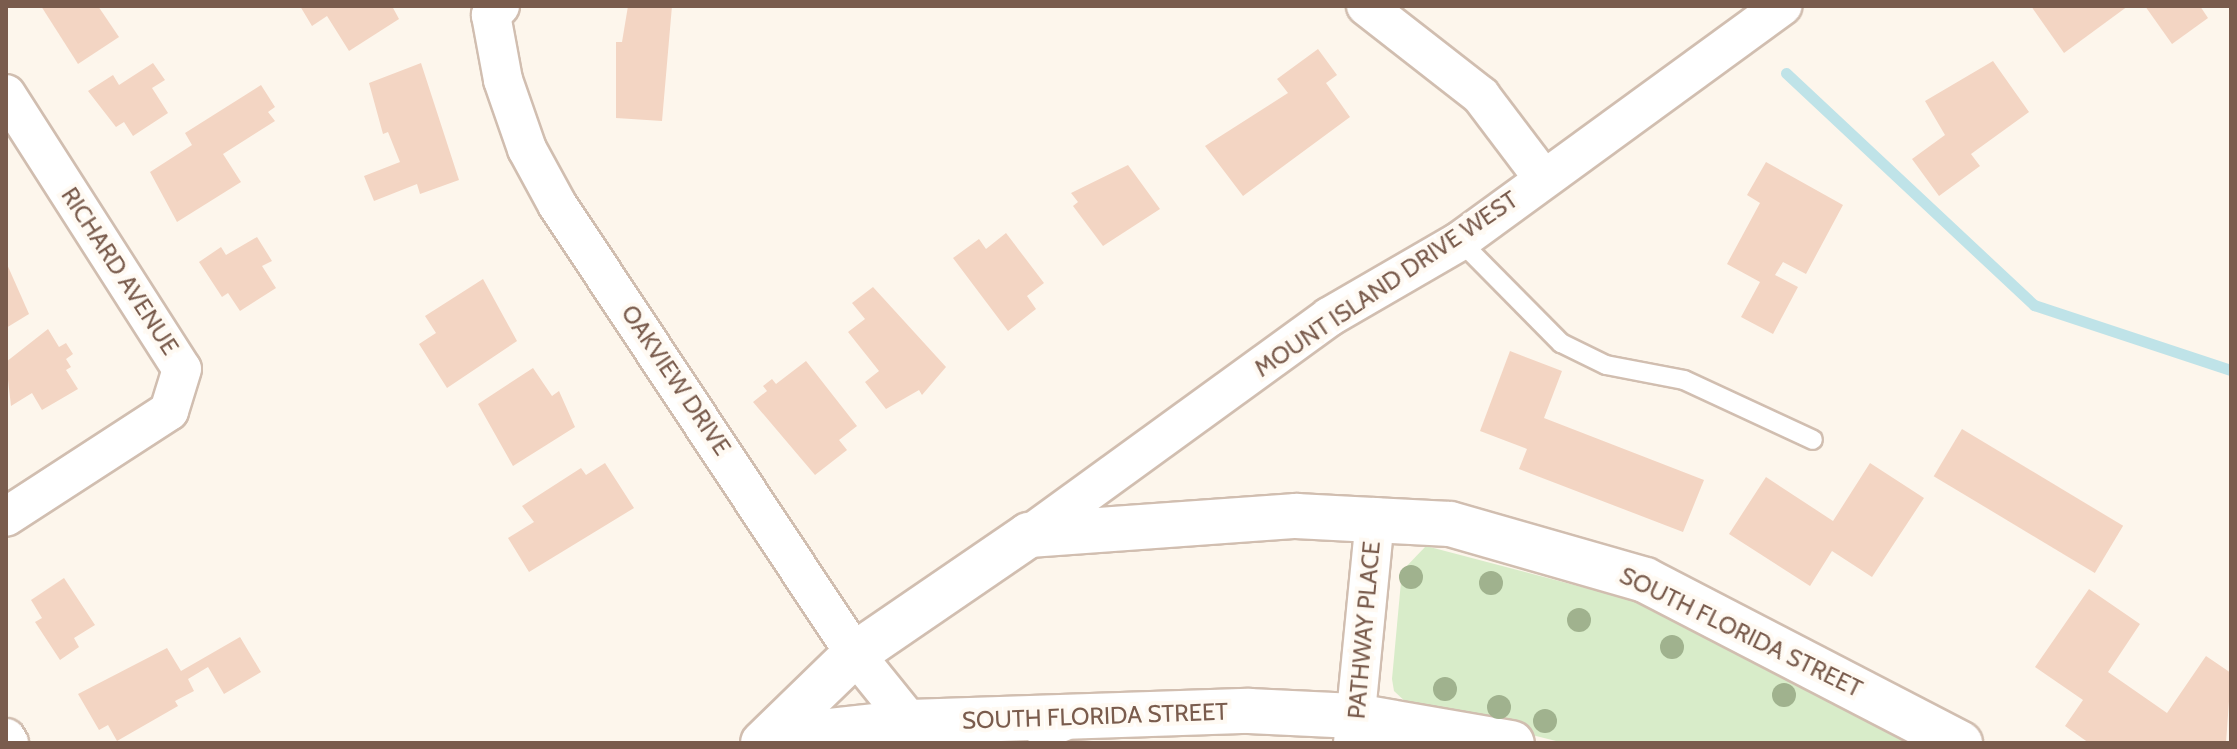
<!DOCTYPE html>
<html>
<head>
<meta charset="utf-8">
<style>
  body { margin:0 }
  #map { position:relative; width:2237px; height:749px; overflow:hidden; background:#fdf6ec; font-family:Cabin,sans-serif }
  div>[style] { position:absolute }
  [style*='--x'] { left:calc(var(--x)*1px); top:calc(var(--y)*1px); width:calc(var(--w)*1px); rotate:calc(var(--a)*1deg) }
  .green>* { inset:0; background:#d8ecc9 }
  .stream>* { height:11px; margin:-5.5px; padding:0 5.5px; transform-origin:5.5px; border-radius:5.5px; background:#bfe3e8 }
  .building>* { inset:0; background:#f3d5c3; transform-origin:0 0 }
  .roads { filter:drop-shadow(2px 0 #d1beb0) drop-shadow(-2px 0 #d1beb0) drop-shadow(0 2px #d1beb0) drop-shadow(0 -2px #d1beb0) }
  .lane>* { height:18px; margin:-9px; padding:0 9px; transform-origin:9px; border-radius:9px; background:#fff }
  .street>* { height:38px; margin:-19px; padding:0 19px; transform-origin:19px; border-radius:19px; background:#fff }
  .secondary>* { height:44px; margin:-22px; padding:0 22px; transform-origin:22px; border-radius:22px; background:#fff }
  .trees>* { width:24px; height:24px; margin:-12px; border-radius:50%; background:#a0b28e }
  span { translate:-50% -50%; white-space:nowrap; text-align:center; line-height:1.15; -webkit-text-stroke:8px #fffaf3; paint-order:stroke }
  .street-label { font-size:24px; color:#7a5c4d }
  .frame { position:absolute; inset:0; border:8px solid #7a5c4d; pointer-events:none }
</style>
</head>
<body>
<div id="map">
  <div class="green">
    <div style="clip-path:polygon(1426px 546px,1654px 606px,1920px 743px,1564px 743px,1408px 704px,1394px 691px,1392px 679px,1402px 571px)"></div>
  </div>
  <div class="stream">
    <div style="--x:1786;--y:73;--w:340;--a:43.1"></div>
    <div style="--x:2034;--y:305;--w:207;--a:18.3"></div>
  </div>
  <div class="building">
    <div style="clip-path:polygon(41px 6px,98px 6px,119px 37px,78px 64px)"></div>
    <div style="clip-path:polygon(300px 6px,392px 6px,399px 19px,349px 51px,327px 16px,312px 26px)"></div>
    <div style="clip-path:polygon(628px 6px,672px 6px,662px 121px,616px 118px,616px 42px,622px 42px)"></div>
    <div style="clip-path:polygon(2031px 6px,2128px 6px,2064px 53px)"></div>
    <div style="clip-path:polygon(2145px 6px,2200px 6px,2208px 18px,2172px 44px)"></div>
    <div style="clip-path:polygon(1318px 49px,1337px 75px,1326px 83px,1350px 117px,1243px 196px,1205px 146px,1288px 93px,1277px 79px)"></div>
    <div style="clip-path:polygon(1993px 61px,2029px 112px,1971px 154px,1980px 166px,1939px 196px,1912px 159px,1945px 135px,1925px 101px)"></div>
    <div style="clip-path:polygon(153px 63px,165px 80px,152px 88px,168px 113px,133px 136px,124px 122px,116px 127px,88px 91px,113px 75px,119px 85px)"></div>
    <div style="clip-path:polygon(421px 63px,459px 180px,420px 194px,417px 184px,374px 201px,364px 176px,400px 162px,388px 132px,383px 134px,369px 83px)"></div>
    <div style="clip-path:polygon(261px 85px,275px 107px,268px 112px,275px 121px,223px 154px,241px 182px,177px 222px,150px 172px,192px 145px,185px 133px)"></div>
    <div style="clip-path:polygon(1766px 162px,1843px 205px,1806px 274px,1783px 262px,1775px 275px,1798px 287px,1773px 334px,1741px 317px,1760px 282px,1727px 264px,1760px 203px,1747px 195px)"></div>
    <div style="clip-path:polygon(1128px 165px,1160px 209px,1103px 246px,1073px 206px,1078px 202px,1071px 193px)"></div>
    <div style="clip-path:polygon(1006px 233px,1044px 283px,1027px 296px,1036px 309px,1008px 331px,953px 258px,979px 239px,986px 249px)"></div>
    <div style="clip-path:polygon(257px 237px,272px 261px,262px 266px,276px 288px,240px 311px,228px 293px,222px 297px,199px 262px,221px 247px,226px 255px)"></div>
    <div style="clip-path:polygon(6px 262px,29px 314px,6px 328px)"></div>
    <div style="clip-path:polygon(483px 279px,517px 341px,447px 388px,419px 344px,436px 333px,425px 316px)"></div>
    <div style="clip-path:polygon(873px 287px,946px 367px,922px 395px,919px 390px,886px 409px,865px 382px,879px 371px,848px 332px,865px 319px,852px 303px)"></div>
    <div style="clip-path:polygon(48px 329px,59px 347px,66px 343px,73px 354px,66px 359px,71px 367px,66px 370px,78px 389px,42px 410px,32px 393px,11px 406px,6px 362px)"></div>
    <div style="clip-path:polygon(1510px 351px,1562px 371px,1544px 418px,1704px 480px,1683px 532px,1519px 469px,1527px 449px,1480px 431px)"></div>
    <div style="clip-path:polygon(806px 361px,857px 426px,839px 440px,847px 450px,815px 475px,753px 402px,767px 391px,763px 386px,772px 379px,776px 384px)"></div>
    <div style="clip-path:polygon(533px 368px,552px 396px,559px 391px,575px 427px,513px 466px,478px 404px)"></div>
    <div style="left:1962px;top:429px;width:188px;height:55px;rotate:31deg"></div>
    <div style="clip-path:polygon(605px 463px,634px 508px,529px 572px,508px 538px,534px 522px,522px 506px,581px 468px,586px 475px)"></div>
    <div style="clip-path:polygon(1870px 463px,1924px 498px,1872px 577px,1832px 551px,1810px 586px,1729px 534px,1766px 477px,1833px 521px)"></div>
    <div style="clip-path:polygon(64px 578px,95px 625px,74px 638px,79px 647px,60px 660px,35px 622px,42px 618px,31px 600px)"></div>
    <div style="clip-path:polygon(2089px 589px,2140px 624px,2108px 672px,2167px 713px,2206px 656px,2231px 673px,2226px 743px,2089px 743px,2065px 726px,2083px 700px,2035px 667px)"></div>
    <div style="clip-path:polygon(240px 637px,261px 672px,224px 694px,208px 667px,188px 679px,194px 691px,175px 701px,178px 706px,117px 741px,108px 725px,99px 730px,78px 694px,167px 648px,181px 671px)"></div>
  </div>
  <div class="roads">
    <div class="lane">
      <div style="--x:1460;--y:241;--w:144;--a:45.3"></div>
      <div style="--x:1561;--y:343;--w:50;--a:26.1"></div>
      <div style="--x:1606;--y:365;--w:79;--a:10.9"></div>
      <div style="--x:1684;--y:380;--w:142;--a:24.9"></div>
      <div style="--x:1037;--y:743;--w:32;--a:-22"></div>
    </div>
    <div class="street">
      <div style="--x:500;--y:6;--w:13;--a:135"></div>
      <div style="--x:491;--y:15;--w:66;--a:79.5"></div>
      <div style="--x:503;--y:80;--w:73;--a:70.8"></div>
      <div style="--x:527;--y:149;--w:63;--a:61.4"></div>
      <div style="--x:557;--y:204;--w:540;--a:56.49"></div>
      <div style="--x:855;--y:654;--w:87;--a:51"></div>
      <div style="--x:1366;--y:6;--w:146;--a:38"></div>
      <div style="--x:1481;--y:96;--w:103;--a:52.9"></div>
      <div style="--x:6;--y:94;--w:326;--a:57.4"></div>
      <div style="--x:182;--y:369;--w:44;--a:107.2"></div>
      <div style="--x:169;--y:411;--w:194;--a:147"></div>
      <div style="--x:1029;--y:535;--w:371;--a:-36"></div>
      <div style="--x:1329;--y:317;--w:151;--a:-30.1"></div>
      <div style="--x:1460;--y:241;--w:399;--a:-36.1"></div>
      <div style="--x:6;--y:738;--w:6;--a:59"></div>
      <div style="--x:1353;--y:743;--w:227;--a:-84.4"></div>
    </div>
    <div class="secondary">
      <div style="--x:773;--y:737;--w:138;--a:-6.2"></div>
      <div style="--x:910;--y:722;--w:339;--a:-1.9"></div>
      <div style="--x:1249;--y:711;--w:106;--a:2.7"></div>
      <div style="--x:1355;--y:716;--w:159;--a:9.8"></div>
      <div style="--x:763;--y:743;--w:128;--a:-44.1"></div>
      <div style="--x:855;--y:654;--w:211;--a:-34.4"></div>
      <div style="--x:1029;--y:535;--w:268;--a:-4.1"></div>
      <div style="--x:1296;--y:516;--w:154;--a:3"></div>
      <div style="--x:1450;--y:524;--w:203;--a:16"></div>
      <div style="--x:1645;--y:580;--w:355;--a:27.4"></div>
    </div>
  </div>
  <div class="trees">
    <div style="left:1411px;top:577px"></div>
    <div style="left:1491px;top:583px"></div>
    <div style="left:1579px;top:620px"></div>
    <div style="left:1672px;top:647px"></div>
    <div style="left:1445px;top:689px"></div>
    <div style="left:1784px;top:695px"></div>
    <div style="left:1499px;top:707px"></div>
    <div style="left:1545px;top:721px"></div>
  </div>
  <div class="street-label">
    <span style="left:120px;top:271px;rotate:57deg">RICHARD AVENUE</span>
    <span style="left:1386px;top:284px;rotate:-34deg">MOUNT ISLAND DRIVE WEST</span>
    <span style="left:676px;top:380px;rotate:56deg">OAKVIEW DRIVE</span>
    <span style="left:1364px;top:630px;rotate:-85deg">PATHWAY PLACE</span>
    <span style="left:1741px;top:632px;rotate:26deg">SOUTH FLORIDA STREET</span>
    <span style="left:1095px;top:716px;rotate:-2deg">SOUTH FLORIDA STREET</span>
  </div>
  <div class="frame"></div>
</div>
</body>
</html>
